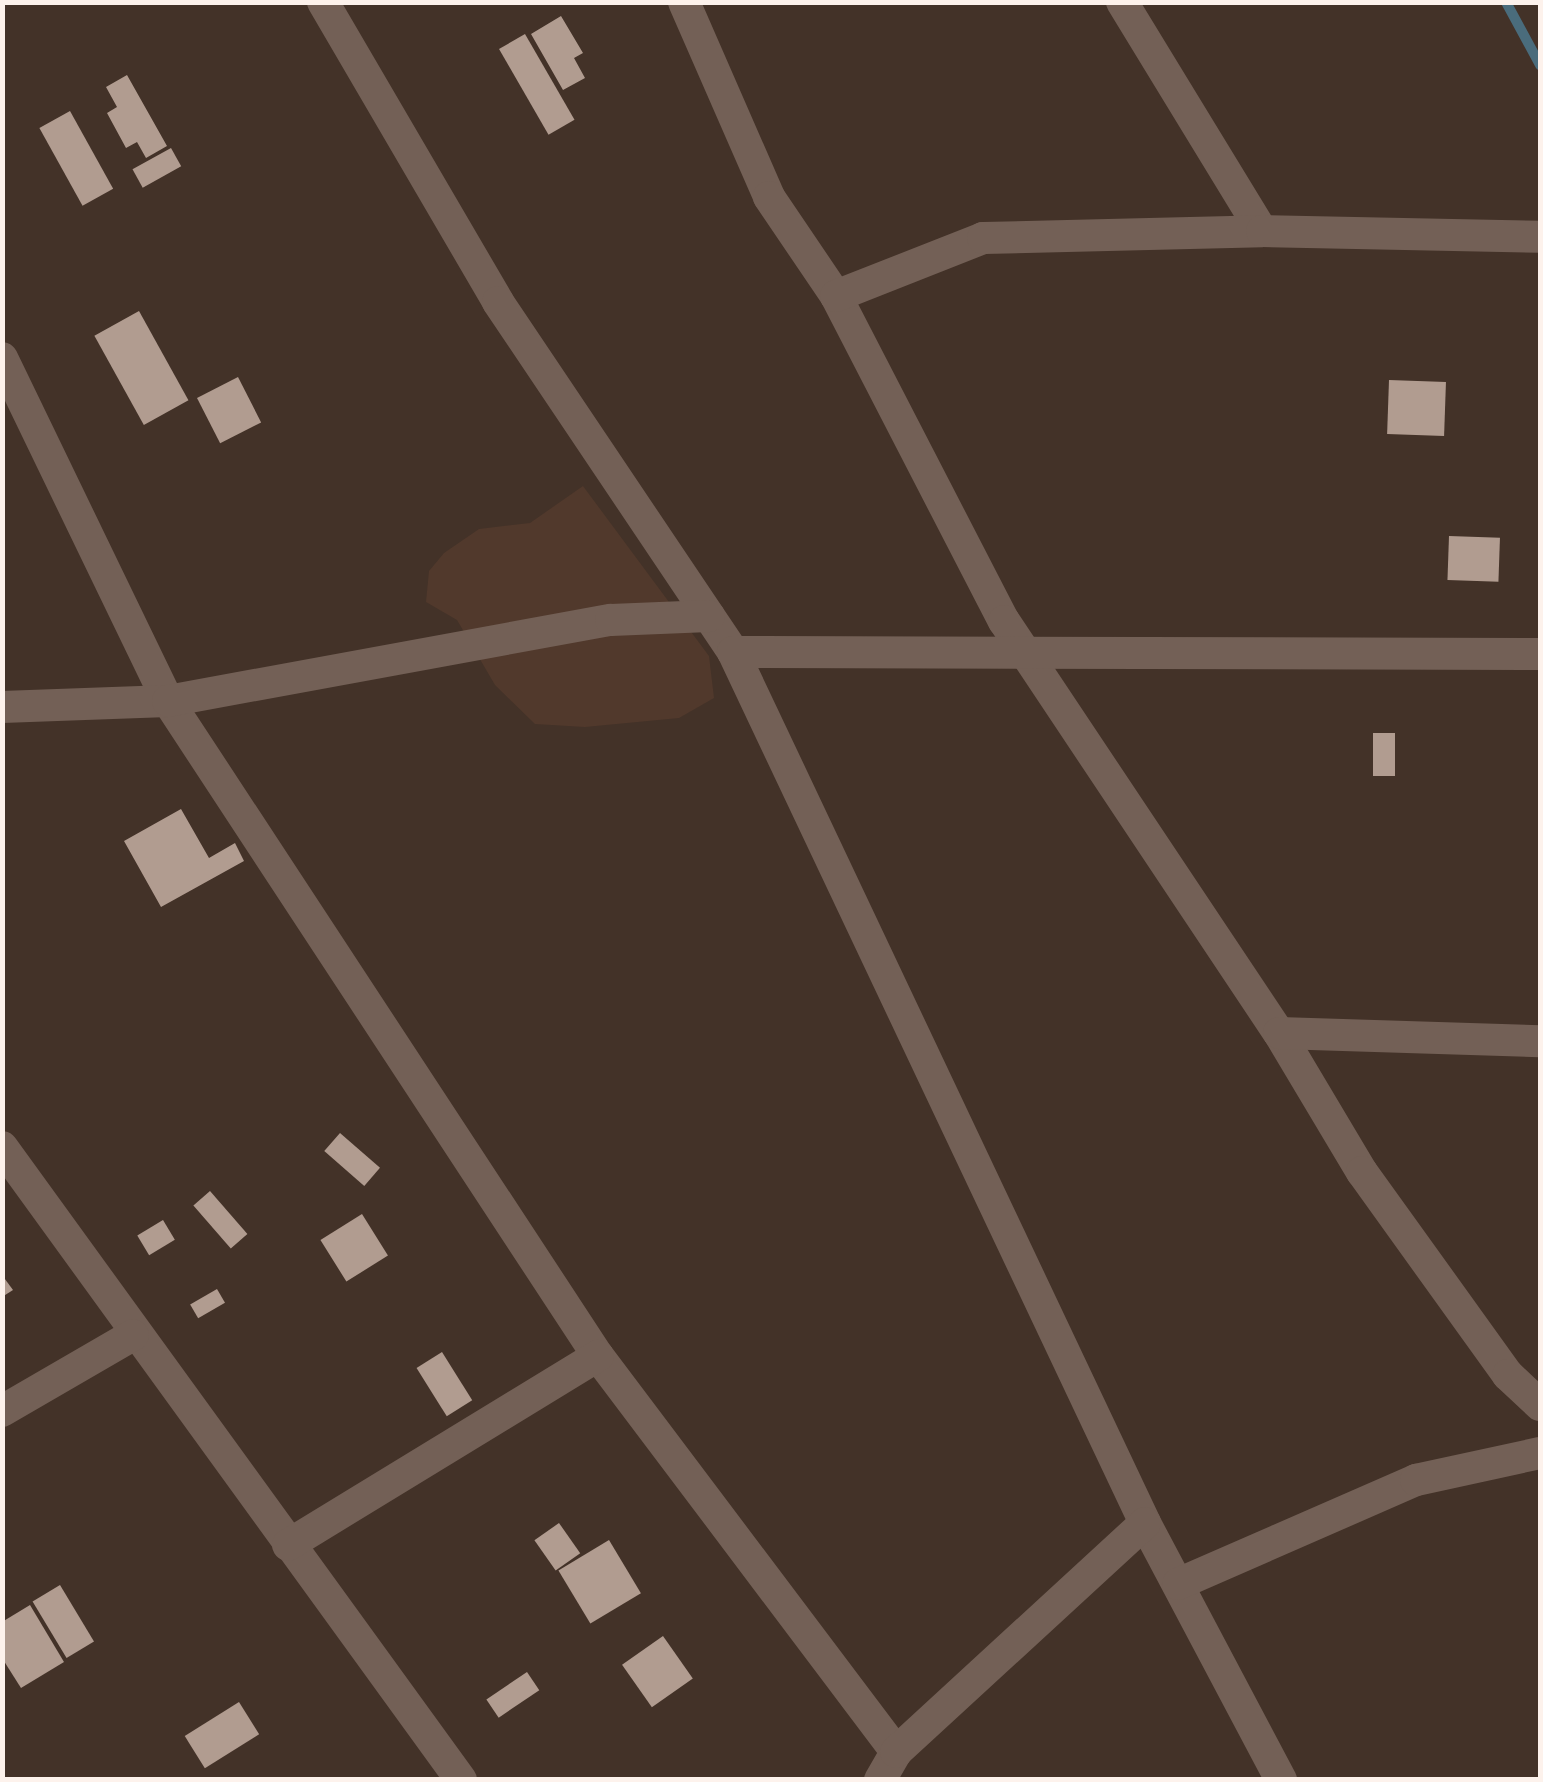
<!DOCTYPE html>
<html>
<head>
<meta charset="utf-8">
<style>
  body { margin:0 }
  #map { position:relative; width:1543px; height:1782px; overflow:hidden; background:#433228; font-family:Karla,sans-serif }
  div>[style] { position:absolute }
  [style*='--x'] { left:calc(var(--x)*1px); top:calc(var(--y)*1px); width:calc(var(--w)*1px); rotate:calc(var(--a)*1deg) }
  .built>* { inset:0; background:#51392c }
  .stream>* { height:10px; margin:-5px; padding:0 5px; transform-origin:5px; border-radius:5px; background:#4a6c7c }
  .building>* { inset:0; background:#b19c90; transform-origin:0 0 }
  .minor>* { height:32px; margin:-16px; padding:0 16px; transform-origin:16px; border-radius:16px; background:#736056 }
  span { translate:-50% -50%; white-space:nowrap; text-align:center; line-height:1.15; -webkit-text-stroke:10px #39281f; paint-order:stroke }
  .frame { position:absolute; inset:0; border:5px solid #fdf2ec; pointer-events:none }
</style>
</head>
<body>
<div id="map">
  <div class="built">
    <div style="clip-path:polygon(583px 486px,709px 656px,714px 698px,679px 718px,585px 727px,535px 724px,495px 685px,457px 620px,426px 602px,429px 571px,444px 553px,479px 529px,530px 523px)"></div>
  </div>
  <div class="stream">
    <div style="--x:1506;--y:2;--w:72;--a:61.6"></div>
  </div>
  <div class="building">
    <div style="clip-path:polygon(561px 16px,583px 53px,574px 58px,585px 78px,563px 90px,531px 34px)"></div>
    <div style="left:525px;top:34px;width:99px;height:30px;rotate:60deg"></div>
    <div style="clip-path:polygon(127px 75px,167px 146px,146px 158px,137px 142px,126px 148px,107px 113px,117px 107px,106px 87px)"></div>
    <div style="left:70px;top:111px;width:89px;height:35px;rotate:61deg"></div>
    <div style="left:171px;top:148px;width:21px;height:44px;rotate:61deg"></div>
    <div style="left:139px;top:311px;width:102px;height:51px;rotate:61deg"></div>
    <div style="left:238px;top:377px;width:51px;height:46px;rotate:63deg"></div>
    <div style="left:1389px;top:380px;width:57px;height:54px;rotate:2deg"></div>
    <div style="left:1449px;top:536px;width:51px;height:44px;rotate:2deg"></div>
    <div style="left:1373px;top:733px;width:22px;height:43px"></div>
    <div style="clip-path:polygon(181px 809px,209px 858px,235px 843px,244px 861px,161px 907px,124px 841px)"></div>
    <div style="left:340px;top:1133px;width:53px;height:24px;rotate:41deg"></div>
    <div style="left:210px;top:1191px;width:57px;height:22px;rotate:49deg"></div>
    <div style="left:362px;top:1214px;width:49px;height:49px;rotate:58deg"></div>
    <div style="left:163px;top:1220px;width:23px;height:30px;rotate:59deg"></div>
    <div style="clip-path:polygon(2px 1275px,13px 1290px,2px 1297px)"></div>
    <div style="left:217px;top:1289px;width:16px;height:31px;rotate:60deg"></div>
    <div style="left:442px;top:1352px;width:57px;height:30px;rotate:58deg"></div>
    <div style="left:559px;top:1523px;width:37px;height:30px;rotate:55deg"></div>
    <div style="left:609px;top:1540px;width:62px;height:59px;rotate:59deg"></div>
    <div style="left:60px;top:1585px;width:66px;height:32px;rotate:59deg"></div>
    <div style="clip-path:polygon(30px 1605px,64px 1662px,21px 1688px,2px 1658px,2px 1622px)"></div>
    <div style="left:663px;top:1636px;width:52px;height:50px;rotate:55deg"></div>
    <div style="left:527px;top:1672px;width:22px;height:49px;rotate:56deg"></div>
    <div style="left:239px;top:1702px;width:38px;height:64px;rotate:58deg"></div>
  </div>
  <div class="minor">
    <div style="--x:323;--y:2;--w:347;--a:59.7"></div>
    <div style="--x:498;--y:302;--w:422;--a:56.1"></div>
    <div style="--x:733;--y:652;--w:964;--a:64.68"></div>
    <div style="--x:1145;--y:1523;--w:291;--a:62.1"></div>
    <div style="--x:684;--y:2;--w:213;--a:66.4"></div>
    <div style="--x:769;--y:197;--w:120;--a:55.9"></div>
    <div style="--x:836;--y:296;--w:366;--a:62.7"></div>
    <div style="--x:1004;--y:621;--w:495;--a:56.3"></div>
    <div style="--x:1279;--y:1033;--w:162;--a:59.2"></div>
    <div style="--x:1362;--y:1172;--w:250;--a:54.3"></div>
    <div style="--x:1508;--y:1375;--w:44;--a:43.2"></div>
    <div style="--x:1122;--y:2;--w:268;--a:58.6"></div>
    <div style="--x:836;--y:296;--w:158;--a:-21.5"></div>
    <div style="--x:983;--y:238;--w:279;--a:-1.4"></div>
    <div style="--x:1262;--y:231;--w:278;--a:1.2"></div>
    <div style="--x:2;--y:358;--w:381;--a:64.2"></div>
    <div style="--x:168;--y:701;--w:784;--a:56.72"></div>
    <div style="--x:598;--y:1356;--w:496;--a:53"></div>
    <div style="--x:733;--y:652;--w:807;--a:0.14"></div>
    <div style="--x:2;--y:707;--w:166;--a:-2.1"></div>
    <div style="--x:168;--y:701;--w:450;--a:-10.4"></div>
    <div style="--x:611;--y:620;--w:98;--a:-2.3"></div>
    <div style="--x:1279;--y:1033;--w:261;--a:1.8"></div>
    <div style="--x:2;--y:1147;--w:782;--a:54.05"></div>
    <div style="--x:2;--y:1411;--w:151;--a:-30.1"></div>
    <div style="--x:288;--y:1545;--w:363;--a:-31.4"></div>
    <div style="--x:1178;--y:1584;--w:260;--a:-23.6"></div>
    <div style="--x:1416;--y:1480;--w:127;--a:-12.3"></div>
    <div style="--x:880;--y:1780;--w:32;--a:-60"></div>
    <div style="--x:896;--y:1752;--w:338;--a:-42.6"></div>
  </div>
  <div class="frame"></div>
</div>
</body>
</html>
